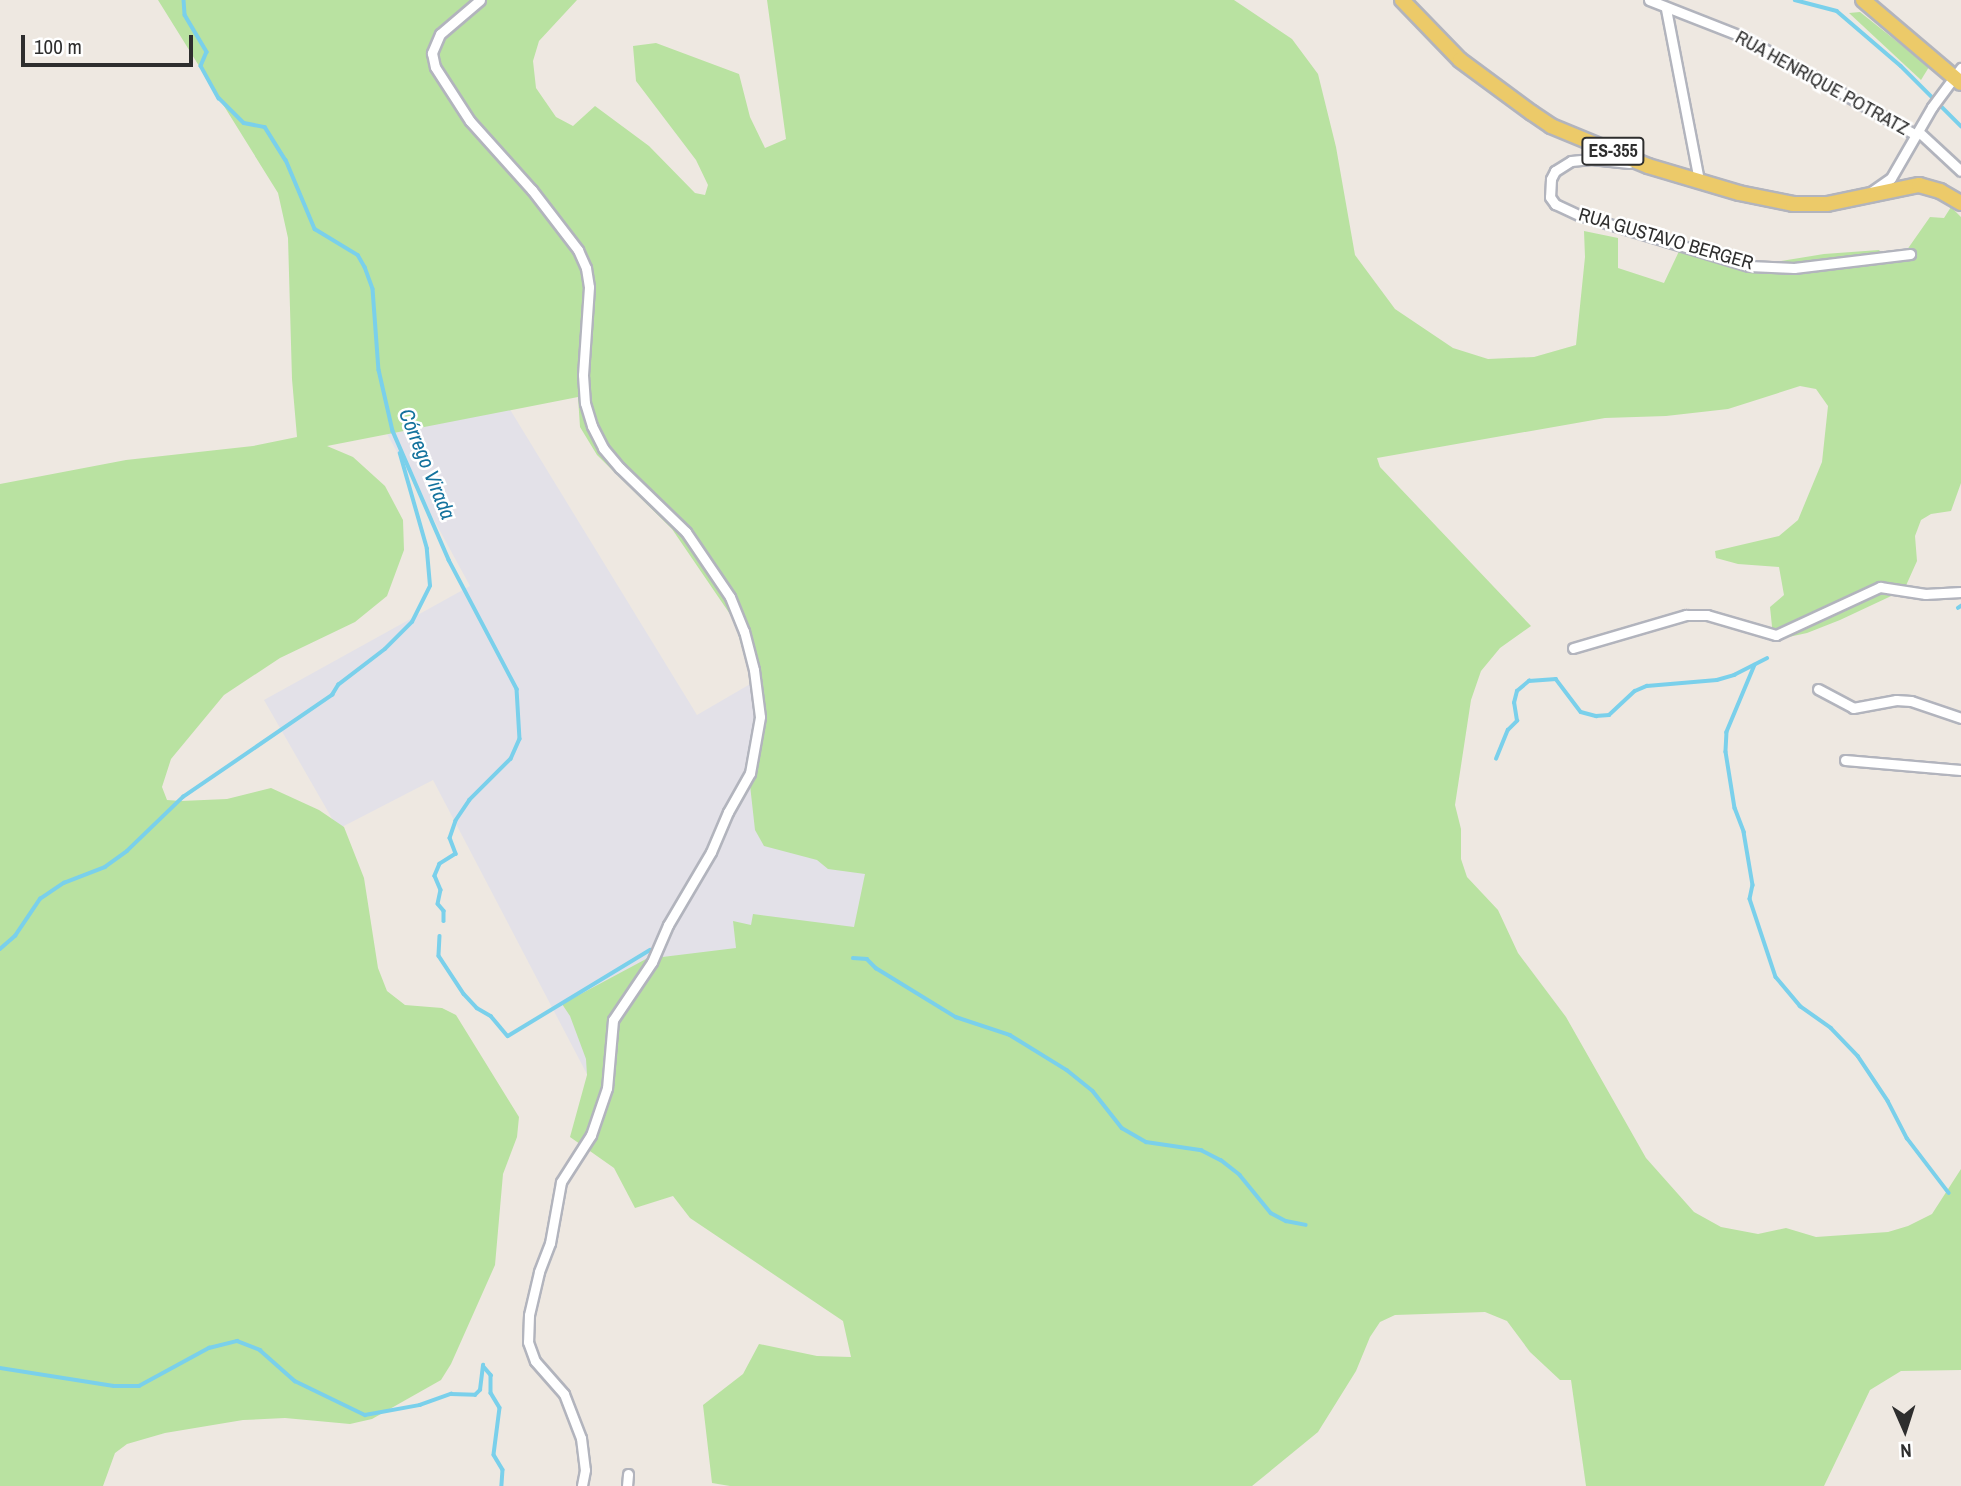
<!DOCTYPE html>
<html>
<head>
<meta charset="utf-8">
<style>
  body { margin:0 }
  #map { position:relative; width:1961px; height:1486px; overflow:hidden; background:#eee8e1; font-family:"Archivo Narrow",sans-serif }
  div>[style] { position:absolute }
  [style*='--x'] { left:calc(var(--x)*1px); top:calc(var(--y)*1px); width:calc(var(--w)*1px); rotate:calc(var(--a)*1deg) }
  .industrial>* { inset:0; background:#e3e1e8 }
  .green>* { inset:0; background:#b9e2a1 }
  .stream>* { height:3.5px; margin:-1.75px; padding:0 1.75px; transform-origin:1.75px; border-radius:1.75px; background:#7ad0eb }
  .roads { filter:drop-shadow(2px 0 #b2b4bd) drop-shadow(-2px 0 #b2b4bd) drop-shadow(0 2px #b2b4bd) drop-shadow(0 -2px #b2b4bd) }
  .street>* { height:9px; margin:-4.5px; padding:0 4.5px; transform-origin:4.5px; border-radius:4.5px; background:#fff }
  .primary>* { height:14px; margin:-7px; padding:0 7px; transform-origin:7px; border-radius:7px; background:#ecca69 }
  span { translate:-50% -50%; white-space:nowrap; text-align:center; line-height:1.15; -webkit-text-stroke:5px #fff; paint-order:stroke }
  .shield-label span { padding:2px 5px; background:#fff; border:2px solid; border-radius:5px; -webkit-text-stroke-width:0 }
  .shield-label { font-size:18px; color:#2e2e2e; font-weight:700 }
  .street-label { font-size:19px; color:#2e2e2e }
  .water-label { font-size:21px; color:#13729d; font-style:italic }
  .north { position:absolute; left:1870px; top:1395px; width:70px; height:70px; -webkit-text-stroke:5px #fff; paint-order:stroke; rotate:177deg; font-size:19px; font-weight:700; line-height:28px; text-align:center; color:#2e2e2e }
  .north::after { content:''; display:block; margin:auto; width:24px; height:32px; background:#2e2e2e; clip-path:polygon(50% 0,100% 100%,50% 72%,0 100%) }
  .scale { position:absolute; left:21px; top:35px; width:172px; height:32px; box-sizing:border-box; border:4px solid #2e2e2e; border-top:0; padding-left:9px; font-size:21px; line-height:24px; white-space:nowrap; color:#2e2e2e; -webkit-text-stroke:5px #fff; paint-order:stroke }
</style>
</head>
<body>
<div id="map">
  <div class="industrial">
    <div style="clip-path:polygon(479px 359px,697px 715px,764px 676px,902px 927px,589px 1078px,433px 780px,338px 829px,264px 700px,470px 586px,379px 419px)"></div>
  </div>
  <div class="green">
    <div style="clip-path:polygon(158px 0,577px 0,539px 41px,533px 61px,536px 88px,556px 117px,573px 126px,595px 106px,649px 146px,695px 193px,705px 195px,708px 185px,696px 160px,636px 81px,633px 46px,656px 43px,739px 74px,750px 117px,765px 148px,786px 139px,767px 0,1234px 0,1292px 39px,1318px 74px,1336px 147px,1355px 255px,1395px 309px,1453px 348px,1488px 359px,1534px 357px,1576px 345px,1585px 257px,1584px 231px,1618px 238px,1618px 268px,1664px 283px,1681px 247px,1762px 264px,1824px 254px,1879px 250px,1891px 263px,1902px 257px,1930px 217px,1944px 218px,1951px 207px,1961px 217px,1961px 483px,1951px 511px,1931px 514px,1921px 520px,1915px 536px,1917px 561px,1904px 590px,1840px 620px,1807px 633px,1784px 638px,1773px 636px,1770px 607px,1784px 595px,1779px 567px,1738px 564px,1716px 558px,1715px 551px,1779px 536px,1798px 520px,1822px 462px,1828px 406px,1816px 389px,1800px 386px,1728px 409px,1666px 416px,1605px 418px,1377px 458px,1380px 467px,1531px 626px,1500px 648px,1481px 671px,1471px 700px,1455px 805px,1461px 829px,1461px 859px,1467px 877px,1498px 910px,1518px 953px,1566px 1017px,1646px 1158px,1694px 1212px,1721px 1227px,1758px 1234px,1786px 1228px,1816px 1237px,1888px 1232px,1908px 1226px,1932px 1214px,1961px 1169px,1961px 1370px,1901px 1371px,1870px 1390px,1824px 1486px,1586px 1486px,1571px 1380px,1560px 1380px,1530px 1352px,1507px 1321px,1485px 1312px,1395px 1315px,1380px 1322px,1370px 1337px,1356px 1371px,1318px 1432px,1252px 1486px,730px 1486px,712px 1483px,703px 1405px,743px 1374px,759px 1344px,817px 1356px,851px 1357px,843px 1321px,690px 1218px,673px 1196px,635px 1208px,614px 1168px,570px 1137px,587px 1075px,586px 1059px,570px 1016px,562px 1004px,646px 959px,736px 948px,733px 921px,751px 925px,753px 914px,854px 927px,865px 874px,828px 869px,817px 860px,764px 846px,755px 830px,750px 785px,757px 723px,750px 675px,734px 620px,672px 529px,597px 455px,580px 427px,578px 397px,327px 446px,353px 457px,385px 486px,403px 520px,404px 550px,387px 596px,355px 622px,280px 658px,224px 695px,171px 759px,162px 787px,167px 800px,181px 801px,227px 799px,271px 788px,319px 810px,344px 827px,364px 878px,378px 968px,387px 991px,405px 1005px,442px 1008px,456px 1015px,519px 1117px,517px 1137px,503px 1174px,495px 1265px,451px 1364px,441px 1380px,372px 1419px,350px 1424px,285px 1418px,243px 1420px,165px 1433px,127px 1444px,115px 1453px,103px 1486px,0 1486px,0 484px,126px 460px,253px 446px,297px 437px,292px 379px,288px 238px,278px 193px)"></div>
    <div style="clip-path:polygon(1860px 12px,1929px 67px,1921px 80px,1849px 13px)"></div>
  </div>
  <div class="stream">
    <div style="--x:184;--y:0;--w:15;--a:86"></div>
    <div style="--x:185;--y:15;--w:43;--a:59.3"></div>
    <div style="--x:207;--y:52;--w:15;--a:113"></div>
    <div style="--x:201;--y:66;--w:37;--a:61"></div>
    <div style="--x:219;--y:98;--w:35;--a:45"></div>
    <div style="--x:244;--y:123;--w:21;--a:11"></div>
    <div style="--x:265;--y:127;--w:39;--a:58"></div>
    <div style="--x:286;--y:160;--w:75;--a:67.2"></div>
    <div style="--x:315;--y:229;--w:50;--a:31.2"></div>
    <div style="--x:358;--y:255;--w:14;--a:60"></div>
    <div style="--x:365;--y:267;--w:23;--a:70"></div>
    <div style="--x:373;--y:289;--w:81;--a:85.8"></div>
    <div style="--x:379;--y:370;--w:63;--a:77.1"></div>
    <div style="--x:393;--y:431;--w:141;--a:66.5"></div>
    <div style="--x:449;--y:560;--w:146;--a:62.2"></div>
    <div style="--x:517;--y:689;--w:50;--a:86.6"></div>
    <div style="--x:520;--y:739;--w:22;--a:114"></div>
    <div style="--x:511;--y:759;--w:58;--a:135"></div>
    <div style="--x:470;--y:800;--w:25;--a:124"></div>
    <div style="--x:456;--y:821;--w:18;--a:109"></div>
    <div style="--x:450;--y:838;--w:17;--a:69"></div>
    <div style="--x:456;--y:854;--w:19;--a:148"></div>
    <div style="--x:440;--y:864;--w:13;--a:113"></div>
    <div style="--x:435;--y:876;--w:15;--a:67"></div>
    <div style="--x:441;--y:890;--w:14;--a:102"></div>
    <div style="--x:438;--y:904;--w:9;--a:49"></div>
    <div style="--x:444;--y:911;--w:10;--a:90"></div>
    <div style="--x:1795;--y:0;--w:43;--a:14.7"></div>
    <div style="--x:1837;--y:11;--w:84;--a:40.7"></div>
    <div style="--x:1901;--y:66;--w:85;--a:45"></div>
    <div style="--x:1958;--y:608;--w:4;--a:-34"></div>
    <div style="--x:1755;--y:665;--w:73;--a:112.7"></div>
    <div style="--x:1727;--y:732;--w:20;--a:93"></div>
    <div style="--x:1726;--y:752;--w:57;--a:80.9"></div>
    <div style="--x:1735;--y:808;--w:26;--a:69"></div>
    <div style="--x:1744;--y:832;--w:54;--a:80.4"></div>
    <div style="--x:1753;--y:885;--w:14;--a:102"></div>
    <div style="--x:1750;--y:899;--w:82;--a:71.6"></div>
    <div style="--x:1776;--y:977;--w:38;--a:50"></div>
    <div style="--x:1800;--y:1006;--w:38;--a:35"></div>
    <div style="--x:1831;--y:1028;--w:39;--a:46"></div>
    <div style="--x:1858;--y:1056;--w:54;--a:56.3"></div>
    <div style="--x:1888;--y:1101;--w:42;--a:62.8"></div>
    <div style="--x:1907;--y:1138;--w:69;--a:52.6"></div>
    <div style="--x:1496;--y:759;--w:31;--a:-68"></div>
    <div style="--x:1508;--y:730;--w:13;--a:-45"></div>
    <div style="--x:1517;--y:721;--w:18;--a:-99"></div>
    <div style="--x:1514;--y:703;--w:12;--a:-76"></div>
    <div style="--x:1517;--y:691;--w:16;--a:-40"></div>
    <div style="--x:1529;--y:681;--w:27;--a:-4"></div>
    <div style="--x:1556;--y:679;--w:41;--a:52.9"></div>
    <div style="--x:1581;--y:712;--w:16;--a:15"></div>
    <div style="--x:1596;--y:716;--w:13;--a:-4"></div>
    <div style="--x:1609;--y:715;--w:35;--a:-43"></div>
    <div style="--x:1635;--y:691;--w:13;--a:-23"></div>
    <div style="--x:1647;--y:686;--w:70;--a:-4.9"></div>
    <div style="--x:1717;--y:680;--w:18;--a:-16"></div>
    <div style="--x:1734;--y:675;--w:37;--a:-27"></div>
    <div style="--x:440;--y:936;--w:20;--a:93"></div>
    <div style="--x:439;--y:956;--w:45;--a:56.7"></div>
    <div style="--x:464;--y:994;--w:19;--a:47"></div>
    <div style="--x:477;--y:1008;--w:16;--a:30"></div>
    <div style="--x:491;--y:1016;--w:26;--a:50"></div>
    <div style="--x:508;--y:1036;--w:166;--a:-31.2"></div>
    <div style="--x:0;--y:949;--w:20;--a:-41"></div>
    <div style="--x:15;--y:936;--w:45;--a:-56"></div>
    <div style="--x:40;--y:899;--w:29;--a:-34"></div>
    <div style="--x:64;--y:883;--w:44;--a:-21.3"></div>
    <div style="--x:105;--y:867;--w:27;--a:-36"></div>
    <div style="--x:127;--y:851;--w:78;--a:-44"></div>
    <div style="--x:183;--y:797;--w:181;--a:-34.4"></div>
    <div style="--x:332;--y:695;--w:12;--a:-59"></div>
    <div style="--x:338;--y:685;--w:59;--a:-37.5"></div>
    <div style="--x:385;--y:649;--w:38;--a:-45"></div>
    <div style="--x:412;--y:622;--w:40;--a:-63.4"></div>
    <div style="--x:430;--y:586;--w:37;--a:-95"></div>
    <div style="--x:427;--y:549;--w:99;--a:-105.9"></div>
    <div style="--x:853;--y:958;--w:14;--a:4"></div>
    <div style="--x:867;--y:959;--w:13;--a:45"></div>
    <div style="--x:876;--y:968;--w:94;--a:31.5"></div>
    <div style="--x:956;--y:1017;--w:57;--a:18.4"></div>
    <div style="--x:1010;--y:1035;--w:67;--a:31.6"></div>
    <div style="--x:1067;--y:1070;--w:33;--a:39"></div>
    <div style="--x:1093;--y:1091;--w:47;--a:51.9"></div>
    <div style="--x:1122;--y:1128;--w:28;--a:30"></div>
    <div style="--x:1146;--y:1142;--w:56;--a:8.3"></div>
    <div style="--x:1201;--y:1150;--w:22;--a:27"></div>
    <div style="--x:1221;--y:1160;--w:24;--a:38"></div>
    <div style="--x:1240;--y:1175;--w:49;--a:50.8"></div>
    <div style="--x:1271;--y:1213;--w:17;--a:28"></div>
    <div style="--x:1286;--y:1221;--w:20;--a:11"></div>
    <div style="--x:484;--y:1367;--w:11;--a:49"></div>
    <div style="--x:491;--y:1375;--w:18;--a:90"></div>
    <div style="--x:491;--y:1393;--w:17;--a:59"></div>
    <div style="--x:500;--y:1408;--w:47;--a:97.3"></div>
    <div style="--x:494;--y:1455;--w:17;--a:59"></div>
    <div style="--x:503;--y:1470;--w:16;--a:94"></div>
    <div style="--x:0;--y:1368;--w:115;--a:9"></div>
    <div style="--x:114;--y:1386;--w:25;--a:0"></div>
    <div style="--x:139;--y:1386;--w:80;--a:-28.5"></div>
    <div style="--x:209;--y:1348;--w:29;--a:-14"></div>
    <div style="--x:237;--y:1341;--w:25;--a:21"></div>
    <div style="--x:260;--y:1350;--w:47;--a:41.5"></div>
    <div style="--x:295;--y:1381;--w:78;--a:25.9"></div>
    <div style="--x:365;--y:1415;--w:56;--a:-10.3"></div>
    <div style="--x:420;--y:1405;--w:33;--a:-20"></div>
    <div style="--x:451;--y:1394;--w:24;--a:2"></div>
    <div style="--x:475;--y:1395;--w:7;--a:-45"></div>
    <div style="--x:480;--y:1390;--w:25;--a:-83"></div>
  </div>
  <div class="roads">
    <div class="street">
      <div style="--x:480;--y:0;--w:52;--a:139.6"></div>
      <div style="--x:440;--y:34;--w:21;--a:113"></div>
      <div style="--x:432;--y:53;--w:14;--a:78"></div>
      <div style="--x:435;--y:67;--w:64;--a:57.1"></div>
      <div style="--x:470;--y:121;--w:93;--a:48.1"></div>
      <div style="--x:532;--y:190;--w:76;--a:52.5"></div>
      <div style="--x:578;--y:250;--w:20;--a:66"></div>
      <div style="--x:586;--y:268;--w:19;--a:81"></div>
      <div style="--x:589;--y:287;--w:88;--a:93.9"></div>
      <div style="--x:583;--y:375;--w:28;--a:86"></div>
      <div style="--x:585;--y:403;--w:24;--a:73"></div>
      <div style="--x:592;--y:426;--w:25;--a:63"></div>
      <div style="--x:603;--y:448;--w:26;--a:50"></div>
      <div style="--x:620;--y:468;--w:92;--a:44.1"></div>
      <div style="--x:686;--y:532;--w:78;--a:55.9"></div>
      <div style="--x:730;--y:597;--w:37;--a:68"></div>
      <div style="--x:744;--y:631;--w:40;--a:75.6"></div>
      <div style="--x:754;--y:670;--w:47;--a:82.7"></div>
      <div style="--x:760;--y:717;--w:57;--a:100.1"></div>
      <div style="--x:750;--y:773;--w:45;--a:119.4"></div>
      <div style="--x:728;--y:812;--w:43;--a:113"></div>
      <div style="--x:711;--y:852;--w:85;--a:120.5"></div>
      <div style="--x:668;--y:925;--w:40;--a:113.4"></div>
      <div style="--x:652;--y:962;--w:70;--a:123.9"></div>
      <div style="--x:613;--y:1020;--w:68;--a:95"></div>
      <div style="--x:607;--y:1088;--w:50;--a:108.8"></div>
      <div style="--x:591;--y:1135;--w:56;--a:122.6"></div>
      <div style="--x:561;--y:1182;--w:62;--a:100.2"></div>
      <div style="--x:550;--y:1243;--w:31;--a:111"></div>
      <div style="--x:539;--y:1272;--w:44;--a:103.1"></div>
      <div style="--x:529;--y:1315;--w:27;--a:92"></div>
      <div style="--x:528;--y:1342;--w:20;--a:70"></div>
      <div style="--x:535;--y:1361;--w:44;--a:48.7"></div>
      <div style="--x:564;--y:1394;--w:47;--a:68.9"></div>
      <div style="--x:581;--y:1438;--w:32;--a:83"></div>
      <div style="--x:585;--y:1470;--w:16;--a:101"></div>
      <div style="--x:1649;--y:0;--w:99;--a:21.4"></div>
      <div style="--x:1741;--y:36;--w:201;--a:29.5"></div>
      <div style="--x:1666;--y:9;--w:175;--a:79.1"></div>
      <div style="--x:1919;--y:132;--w:57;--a:42.9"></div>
      <div style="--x:1629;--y:163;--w:38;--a:-174"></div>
      <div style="--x:1591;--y:159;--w:20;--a:174"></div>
      <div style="--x:1571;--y:161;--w:19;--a:148"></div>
      <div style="--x:1555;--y:171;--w:9;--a:117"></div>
      <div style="--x:1551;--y:179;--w:18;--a:93"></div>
      <div style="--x:1550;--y:197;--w:9;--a:54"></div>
      <div style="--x:1555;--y:204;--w:26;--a:25"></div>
      <div style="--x:1579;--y:215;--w:177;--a:16.7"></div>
      <div style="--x:1749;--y:266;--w:45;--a:2.5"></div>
      <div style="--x:1794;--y:268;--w:117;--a:-6.9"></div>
      <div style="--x:1871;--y:192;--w:24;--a:-35"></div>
      <div style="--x:1891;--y:178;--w:82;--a:-60"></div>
      <div style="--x:1932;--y:107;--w:49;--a:-53.4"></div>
      <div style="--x:1573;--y:648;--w:118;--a:-16.3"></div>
      <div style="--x:1686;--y:615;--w:21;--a:0"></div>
      <div style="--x:1707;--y:615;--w:72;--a:16.2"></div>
      <div style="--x:1776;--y:635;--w:115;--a:-24.8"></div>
      <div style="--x:1880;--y:587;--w:46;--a:8.8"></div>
      <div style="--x:1925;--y:594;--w:36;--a:-3"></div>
      <div style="--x:1818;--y:689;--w:40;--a:28"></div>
      <div style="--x:1853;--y:708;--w:44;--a:-10.5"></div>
      <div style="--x:1896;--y:700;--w:15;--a:4"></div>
      <div style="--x:1911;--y:701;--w:53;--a:18.8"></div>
      <div style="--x:1845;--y:760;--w:116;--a:4.9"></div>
      <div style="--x:627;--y:1486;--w:12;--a:-85"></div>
    </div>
    <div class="primary">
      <div style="--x:1402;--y:0;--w:83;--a:46"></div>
      <div style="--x:1460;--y:60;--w:89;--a:36.4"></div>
      <div style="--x:1532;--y:113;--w:23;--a:34"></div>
      <div style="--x:1551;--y:126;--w:105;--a:22.4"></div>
      <div style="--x:1648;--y:166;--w:95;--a:16.5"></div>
      <div style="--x:1739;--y:193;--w:55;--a:11.5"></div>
      <div style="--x:1793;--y:204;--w:34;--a:0"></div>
      <div style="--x:1827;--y:204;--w:94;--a:-11.7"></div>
      <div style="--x:1919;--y:185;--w:22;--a:16"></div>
      <div style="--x:1940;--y:191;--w:24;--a:30"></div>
      <div style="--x:1863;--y:0;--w:128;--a:40.3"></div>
    </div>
  </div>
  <div class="shield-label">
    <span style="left:1613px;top:151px">ES-355</span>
  </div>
  <div class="street-label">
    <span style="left:1822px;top:83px;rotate:29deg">RUA HENRIQUE POTRATZ</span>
    <span style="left:1666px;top:239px;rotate:16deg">RUA GUSTAVO BERGER</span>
  </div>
  <div class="water-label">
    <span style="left:427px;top:464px;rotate:68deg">Córrego Virada</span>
  </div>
  <div class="north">N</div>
  <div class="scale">100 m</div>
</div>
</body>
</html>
